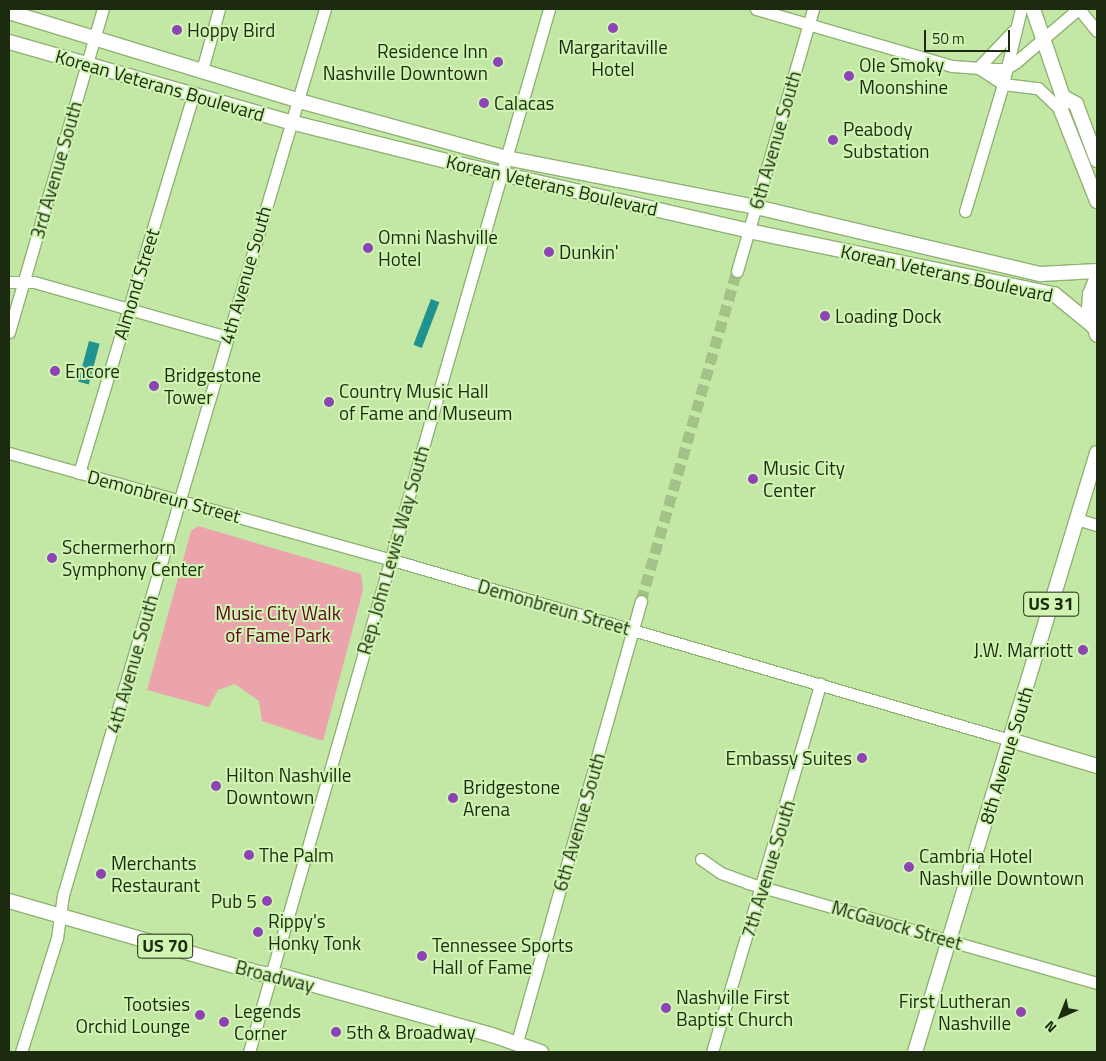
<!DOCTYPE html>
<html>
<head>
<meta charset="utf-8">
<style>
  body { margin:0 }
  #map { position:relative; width:1106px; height:1061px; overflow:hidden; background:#c3e8a6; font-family:"Titillium Web",sans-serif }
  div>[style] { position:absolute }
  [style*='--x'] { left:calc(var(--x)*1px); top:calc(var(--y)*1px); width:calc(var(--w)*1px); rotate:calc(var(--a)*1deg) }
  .green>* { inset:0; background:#eba4ac }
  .water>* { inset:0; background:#20928f; transform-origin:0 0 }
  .minor-tunnel>* { height:11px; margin-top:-5.5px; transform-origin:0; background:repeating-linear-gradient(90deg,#a2c288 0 11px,transparent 0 16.5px) }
  .roads { filter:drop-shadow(1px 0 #8fb273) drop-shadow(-1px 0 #8fb273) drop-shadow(0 1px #8fb273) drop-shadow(0 -1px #8fb273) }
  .minor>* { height:11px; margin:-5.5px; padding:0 5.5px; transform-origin:5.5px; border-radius:5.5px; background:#fff }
  .major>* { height:14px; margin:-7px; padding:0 7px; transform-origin:7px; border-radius:7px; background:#fff }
  .dots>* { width:14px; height:14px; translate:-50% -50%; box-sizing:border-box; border:2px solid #d0f5b3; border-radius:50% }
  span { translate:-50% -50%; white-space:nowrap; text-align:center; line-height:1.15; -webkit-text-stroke:4px #d0f5b3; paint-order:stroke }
  .shield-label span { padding:1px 4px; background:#d0f5b3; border:1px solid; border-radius:4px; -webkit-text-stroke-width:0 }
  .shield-label { font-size:18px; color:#1c2a10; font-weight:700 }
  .poi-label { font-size:19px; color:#1c2a10 }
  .left { translate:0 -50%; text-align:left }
  .right { translate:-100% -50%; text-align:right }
  .street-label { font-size:19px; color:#1c2a10 }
  .park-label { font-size:19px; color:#610020 }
  .frame { position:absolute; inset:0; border:10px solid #1c2a10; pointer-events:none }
  .north { position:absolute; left:1036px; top:991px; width:50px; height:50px; -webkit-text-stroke:4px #d0f5b3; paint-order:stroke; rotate:224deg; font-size:14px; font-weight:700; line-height:20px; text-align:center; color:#1c2a10 }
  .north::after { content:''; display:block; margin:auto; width:18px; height:22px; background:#1c2a10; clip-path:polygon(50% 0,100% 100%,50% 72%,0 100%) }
  .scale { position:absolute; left:924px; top:30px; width:86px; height:22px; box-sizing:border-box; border:2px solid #1c2a10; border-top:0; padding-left:6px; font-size:15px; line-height:18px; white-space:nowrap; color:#1c2a10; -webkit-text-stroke:4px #d0f5b3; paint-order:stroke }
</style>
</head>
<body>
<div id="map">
  <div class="green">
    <div style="clip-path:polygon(198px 526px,361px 574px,363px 590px,323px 741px,262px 721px,259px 701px,235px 684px,218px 690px,209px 707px,147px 690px,191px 531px)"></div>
  </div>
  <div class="water">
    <div style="left:431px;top:299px;width:9px;height:49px;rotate:21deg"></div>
    <div style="left:89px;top:341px;width:11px;height:42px;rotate:15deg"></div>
  </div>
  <div class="minor-tunnel">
    <div style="--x:641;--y:601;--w:344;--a:-73.8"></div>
  </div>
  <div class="roads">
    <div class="minor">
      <div style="--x:756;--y:9;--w:204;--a:16.2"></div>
      <div style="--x:952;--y:66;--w:42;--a:4.1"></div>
      <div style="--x:994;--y:69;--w:11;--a:0"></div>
      <div style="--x:1005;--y:69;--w:13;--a:-32"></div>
      <div style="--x:1016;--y:62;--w:82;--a:-40.5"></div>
      <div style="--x:1079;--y:9;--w:28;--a:51"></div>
      <div style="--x:978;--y:68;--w:51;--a:-46.6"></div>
      <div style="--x:980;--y:69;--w:27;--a:33"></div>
      <div style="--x:1003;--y:84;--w:35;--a:7"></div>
      <div style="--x:1038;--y:88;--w:32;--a:44"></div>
      <div style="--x:202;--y:70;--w:63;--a:-74.4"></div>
      <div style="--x:965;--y:211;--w:133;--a:-73.3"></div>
      <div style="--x:1003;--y:84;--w:77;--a:-76.5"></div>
      <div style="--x:737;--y:271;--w:273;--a:-73.8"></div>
      <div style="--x:9;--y:282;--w:25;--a:0"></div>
      <div style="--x:34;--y:282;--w:201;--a:15.9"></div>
      <div style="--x:9;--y:332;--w:336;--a:-73.8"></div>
      <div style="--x:9;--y:453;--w:395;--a:15.6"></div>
      <div style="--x:389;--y:559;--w:647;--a:16.25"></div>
      <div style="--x:79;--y:473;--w:395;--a:-73.2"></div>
      <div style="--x:1077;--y:519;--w:21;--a:17"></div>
      <div style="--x:701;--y:859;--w:24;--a:35"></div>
      <div style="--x:721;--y:873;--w:29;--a:20"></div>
      <div style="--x:748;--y:883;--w:363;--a:16"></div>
      <div style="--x:517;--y:1042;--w:458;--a:-74.3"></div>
      <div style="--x:21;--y:1052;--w:120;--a:-72.5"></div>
      <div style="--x:57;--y:938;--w:43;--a:-82.1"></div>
      <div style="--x:63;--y:895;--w:924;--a:-73.53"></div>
      <div style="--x:249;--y:1052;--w:1085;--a:-73.95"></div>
      <div style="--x:712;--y:1052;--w:384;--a:-73.6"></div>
    </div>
    <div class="major">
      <div style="--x:1033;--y:9;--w:93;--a:71.2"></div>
      <div style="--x:1063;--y:97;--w:13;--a:99"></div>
      <div style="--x:1061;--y:110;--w:98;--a:68.4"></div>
      <div style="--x:9;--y:12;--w:300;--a:17"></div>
      <div style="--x:296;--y:100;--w:218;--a:15.4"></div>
      <div style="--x:506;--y:158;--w:255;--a:11.1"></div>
      <div style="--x:756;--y:207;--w:292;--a:13.3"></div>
      <div style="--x:1040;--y:274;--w:57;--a:-3"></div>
      <div style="--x:9;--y:42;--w:292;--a:15.9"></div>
      <div style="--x:290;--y:122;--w:191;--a:14"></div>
      <div style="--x:475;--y:168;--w:281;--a:12.9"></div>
      <div style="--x:749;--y:231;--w:311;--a:11.7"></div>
      <div style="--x:1054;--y:294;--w:49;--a:39.2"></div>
      <div style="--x:1063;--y:97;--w:15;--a:28"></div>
      <div style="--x:1076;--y:104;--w:60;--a:69.4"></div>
      <div style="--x:1097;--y:277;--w:18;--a:112"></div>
      <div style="--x:1090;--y:294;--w:15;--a:94"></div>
      <div style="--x:1089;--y:309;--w:27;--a:73"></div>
      <div style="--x:1010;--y:740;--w:91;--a:16.6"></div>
      <div style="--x:9;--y:901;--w:259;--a:16.1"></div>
      <div style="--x:258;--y:973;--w:24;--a:7"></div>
      <div style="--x:282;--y:976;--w:218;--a:15.7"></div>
      <div style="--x:492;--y:1035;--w:52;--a:19.1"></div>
      <div style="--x:915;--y:1052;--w:626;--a:-73.1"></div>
    </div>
  </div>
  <div class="dots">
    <div style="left:613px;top:28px;background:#8e43b5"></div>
    <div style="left:177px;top:30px;background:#8e43b5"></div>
    <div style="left:498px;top:62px;background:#8e43b5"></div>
    <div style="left:849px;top:76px;background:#8e43b5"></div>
    <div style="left:484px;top:103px;background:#8e43b5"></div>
    <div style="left:833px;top:140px;background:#8e43b5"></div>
    <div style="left:368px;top:248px;background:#8e43b5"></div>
    <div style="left:549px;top:252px;background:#8e43b5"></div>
    <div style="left:825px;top:316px;background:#8e43b5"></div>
    <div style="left:55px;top:371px;background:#8e43b5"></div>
    <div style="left:154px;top:386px;background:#8e43b5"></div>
    <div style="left:329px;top:402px;background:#8e43b5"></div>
    <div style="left:753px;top:479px;background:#8e43b5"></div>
    <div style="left:52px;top:558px;background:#8e43b5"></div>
    <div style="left:1083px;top:650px;background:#8e43b5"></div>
    <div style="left:862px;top:758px;background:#8e43b5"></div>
    <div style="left:216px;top:786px;background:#8e43b5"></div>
    <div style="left:453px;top:798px;background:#8e43b5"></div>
    <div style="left:249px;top:855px;background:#8e43b5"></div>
    <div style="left:909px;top:867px;background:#8e43b5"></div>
    <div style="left:101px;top:874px;background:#8e43b5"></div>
    <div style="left:267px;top:901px;background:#8e43b5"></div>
    <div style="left:258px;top:932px;background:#8e43b5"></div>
    <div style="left:422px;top:956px;background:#8e43b5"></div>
    <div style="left:666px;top:1008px;background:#8e43b5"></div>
    <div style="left:1021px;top:1012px;background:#8e43b5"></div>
    <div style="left:200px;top:1015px;background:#8e43b5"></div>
    <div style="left:224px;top:1022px;background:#8e43b5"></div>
    <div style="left:336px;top:1032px;background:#8e43b5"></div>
  </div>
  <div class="shield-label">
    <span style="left:1051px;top:604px">US 31</span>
    <span style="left:165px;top:946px">US 70</span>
  </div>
  <div class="poi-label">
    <span class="left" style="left:187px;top:30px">Hoppy Bird</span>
    <span style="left:613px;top:58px">Margaritaville<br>Hotel</span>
    <span class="right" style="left:488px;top:62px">Residence Inn<br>Nashville Downtown</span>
    <span class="left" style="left:859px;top:76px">Ole Smoky<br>Moonshine</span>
    <span class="left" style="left:494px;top:103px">Calacas</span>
    <span class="left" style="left:843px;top:140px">Peabody<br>Substation</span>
    <span class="left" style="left:378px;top:248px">Omni Nashville<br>Hotel</span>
    <span class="left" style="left:559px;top:252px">Dunkin'</span>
    <span class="left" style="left:835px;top:316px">Loading Dock</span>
    <span class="left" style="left:65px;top:371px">Encore</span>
    <span class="left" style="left:164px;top:386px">Bridgestone<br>Tower</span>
    <span class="left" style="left:339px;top:402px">Country Music Hall<br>of Fame and Museum</span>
    <span class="left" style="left:763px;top:479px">Music City<br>Center</span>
    <span class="left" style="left:62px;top:558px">Schermerhorn<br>Symphony Center</span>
    <span class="right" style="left:1073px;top:650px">J.W. Marriott</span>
    <span class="right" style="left:852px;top:758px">Embassy Suites</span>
    <span class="left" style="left:226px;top:786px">Hilton Nashville<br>Downtown</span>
    <span class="left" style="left:463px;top:798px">Bridgestone<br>Arena</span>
    <span class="left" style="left:259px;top:855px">The Palm</span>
    <span class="left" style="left:919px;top:867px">Cambria Hotel<br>Nashville Downtown</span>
    <span class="left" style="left:111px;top:874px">Merchants<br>Restaurant</span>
    <span class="right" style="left:257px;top:901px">Pub 5</span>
    <span class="left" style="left:268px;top:932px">Rippy's<br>Honky Tonk</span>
    <span class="left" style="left:432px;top:956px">Tennessee Sports<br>Hall of Fame</span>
    <span class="left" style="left:676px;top:1008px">Nashville First<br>Baptist Church</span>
    <span class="right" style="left:1011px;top:1012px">First Lutheran<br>Nashville</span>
    <span class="right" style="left:190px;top:1015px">Tootsies<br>Orchid Lounge</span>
    <span class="left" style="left:234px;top:1022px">Legends<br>Corner</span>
    <span class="left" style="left:346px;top:1032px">5th &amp; Broadway</span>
  </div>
  <div class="street-label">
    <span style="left:160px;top:85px;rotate:16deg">Korean Veterans Boulevard</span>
    <span style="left:775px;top:140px;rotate:-74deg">6th Avenue South</span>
    <span style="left:56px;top:170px;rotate:-74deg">3rd Avenue South</span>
    <span style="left:552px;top:185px;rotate:13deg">Korean Veterans Boulevard</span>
    <span style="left:947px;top:273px;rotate:12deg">Korean Veterans Boulevard</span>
    <span style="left:245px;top:275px;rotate:-74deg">4th Avenue South</span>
    <span style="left:136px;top:284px;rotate:-73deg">Almond Street</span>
    <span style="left:164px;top:496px;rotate:15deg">Demonbreun Street</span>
    <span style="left:393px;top:550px;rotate:-74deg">Rep. John Lewis Way South</span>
    <span style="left:554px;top:607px;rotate:16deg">Demonbreun Street</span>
    <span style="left:132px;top:664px;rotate:-74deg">4th Avenue South</span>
    <span style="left:1006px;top:755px;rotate:-73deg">8th Avenue South</span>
    <span style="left:579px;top:822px;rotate:-74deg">6th Avenue South</span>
    <span style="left:768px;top:869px;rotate:-73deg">7th Avenue South</span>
    <span style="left:897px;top:925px;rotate:16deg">McGavock Street</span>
    <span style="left:275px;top:976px;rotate:14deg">Broadway</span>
  </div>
  <div class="park-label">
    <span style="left:278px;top:624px">Music City Walk<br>of Fame Park</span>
  </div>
  <div class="frame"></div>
  <div class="north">N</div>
  <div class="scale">50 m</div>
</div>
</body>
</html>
